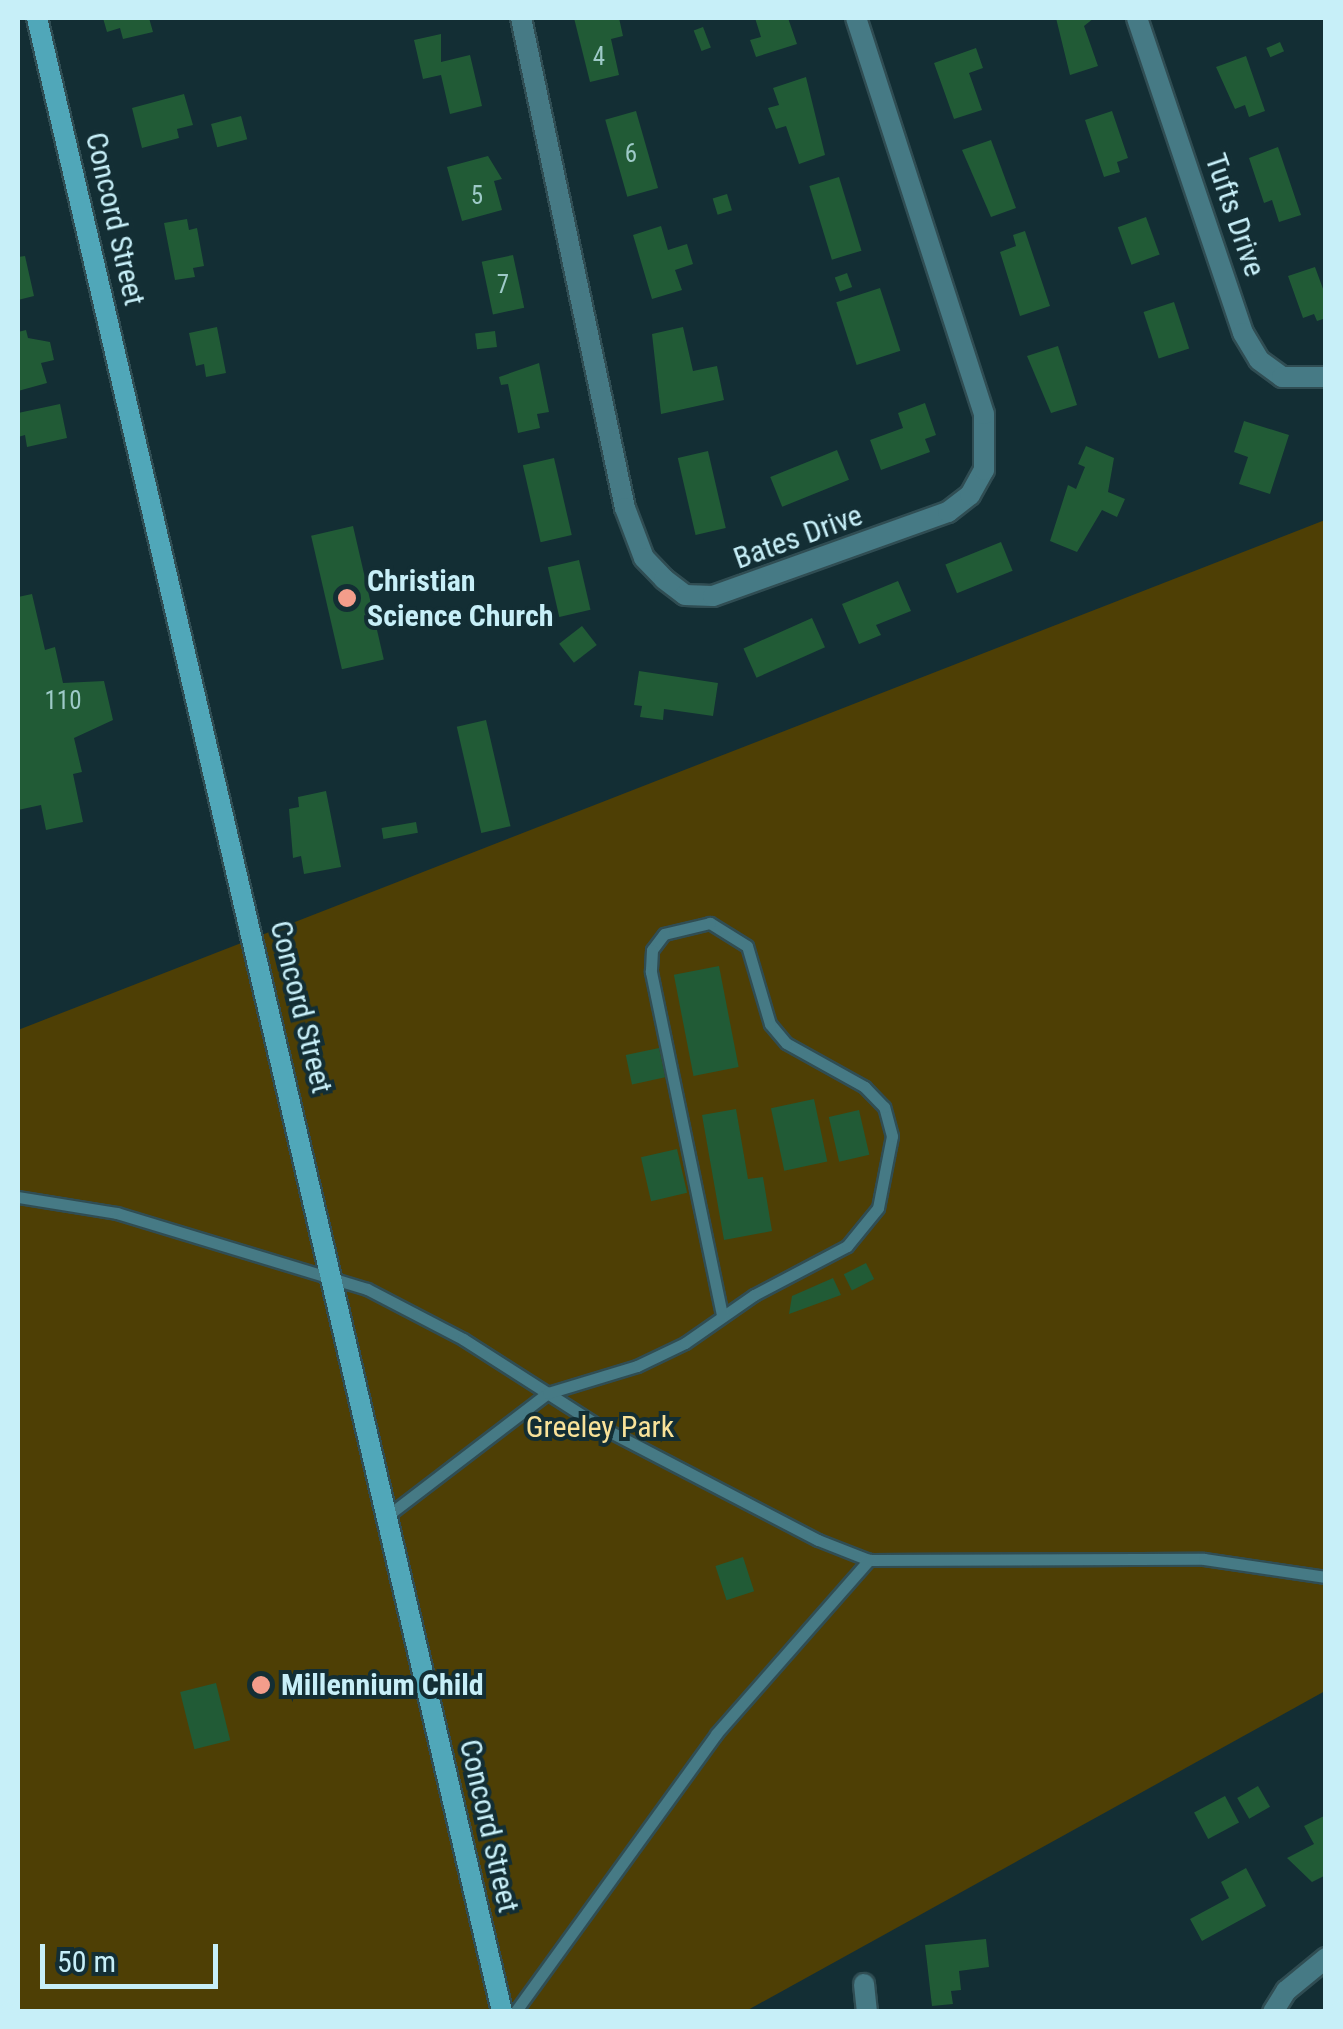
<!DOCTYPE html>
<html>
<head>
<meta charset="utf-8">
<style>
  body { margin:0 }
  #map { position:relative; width:1343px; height:2029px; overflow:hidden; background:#132e34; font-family:"Roboto Condensed",sans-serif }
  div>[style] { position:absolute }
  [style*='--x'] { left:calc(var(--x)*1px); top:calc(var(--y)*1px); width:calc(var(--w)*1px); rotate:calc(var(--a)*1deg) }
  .green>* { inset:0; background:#4e3f05 }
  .building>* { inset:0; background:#215b36; transform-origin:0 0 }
  .roads { filter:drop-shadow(2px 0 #304d53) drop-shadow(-2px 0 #304d53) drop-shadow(0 2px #304d53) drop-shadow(0 -2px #304d53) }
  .lane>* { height:11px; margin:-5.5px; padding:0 5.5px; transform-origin:5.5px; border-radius:5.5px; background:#467a85 }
  .street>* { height:20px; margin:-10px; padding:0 10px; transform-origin:10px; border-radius:10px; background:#467a85 }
  .secondary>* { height:20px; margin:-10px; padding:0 10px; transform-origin:10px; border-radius:10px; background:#50a7b9 }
  .dots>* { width:28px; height:28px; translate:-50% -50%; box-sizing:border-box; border:5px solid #132e34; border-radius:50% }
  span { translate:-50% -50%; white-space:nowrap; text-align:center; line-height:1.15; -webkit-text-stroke:8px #132e34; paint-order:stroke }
  .number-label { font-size:25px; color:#9ecac8 }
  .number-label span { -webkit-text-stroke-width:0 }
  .street-label { font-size:30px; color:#c7eff8 }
  .poi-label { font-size:30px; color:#c7eff8; font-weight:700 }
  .left { translate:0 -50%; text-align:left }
  .park-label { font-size:30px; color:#f9e299 }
  .frame { position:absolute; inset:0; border:20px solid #c7eff8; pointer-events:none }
  .scale { position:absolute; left:40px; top:1944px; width:178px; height:45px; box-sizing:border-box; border:5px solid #c7eff8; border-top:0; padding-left:12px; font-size:30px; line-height:35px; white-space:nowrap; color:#c7eff8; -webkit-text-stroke:8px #132e34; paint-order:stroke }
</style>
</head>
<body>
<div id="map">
  <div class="green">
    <div style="clip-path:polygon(1325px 520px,1325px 1691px,746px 2011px,18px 2012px,18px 1030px)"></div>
  </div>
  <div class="building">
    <div style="clip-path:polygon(103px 18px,149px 18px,153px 32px,123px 39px,120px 28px,107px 32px)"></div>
    <div style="clip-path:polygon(574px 18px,619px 18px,623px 36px,611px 39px,619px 75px,590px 82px)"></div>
    <div style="clip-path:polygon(755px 18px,788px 18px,797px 44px,756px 57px,750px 40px,761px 37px)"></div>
    <div style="clip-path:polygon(1056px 18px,1094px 18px,1084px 26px,1098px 66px,1070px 75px)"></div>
    <div style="left:703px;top:27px;width:22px;height:10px;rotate:69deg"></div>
    <div style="clip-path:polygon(441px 34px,441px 62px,470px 55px,482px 106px,450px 114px,441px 75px,423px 79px,414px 40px)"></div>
    <div style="left:1280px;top:42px;width:10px;height:15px;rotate:66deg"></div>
    <div style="clip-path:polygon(976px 48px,983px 68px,969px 73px,982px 110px,954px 119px,934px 63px)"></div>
    <div style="clip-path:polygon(1246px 56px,1265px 111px,1249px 117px,1245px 105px,1235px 109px,1216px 67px)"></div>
    <div style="clip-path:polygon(806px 77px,825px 155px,799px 164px,786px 126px,776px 129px,768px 108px,779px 105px,773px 88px)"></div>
    <div style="clip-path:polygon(184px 94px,193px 125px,177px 129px,179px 138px,142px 148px,132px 108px)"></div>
    <div style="left:636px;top:111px;width:80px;height:32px;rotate:74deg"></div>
    <div style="clip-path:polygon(1112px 111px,1128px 158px,1117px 162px,1120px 172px,1104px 177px,1085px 120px)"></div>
    <div style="left:241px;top:116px;width:24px;height:31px;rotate:75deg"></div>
    <div style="clip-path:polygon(991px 140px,1016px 208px,991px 217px,962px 150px)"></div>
    <div style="clip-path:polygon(1278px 147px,1301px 215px,1279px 222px,1272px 200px,1264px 203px,1249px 158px)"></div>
    <div style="clip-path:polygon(488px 156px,502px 179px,494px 181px,502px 210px,462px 221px,447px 167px)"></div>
    <div style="left:839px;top:177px;width:77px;height:31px;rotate:73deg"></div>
    <div style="left:727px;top:194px;width:17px;height:15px;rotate:73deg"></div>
    <div style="left:1146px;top:217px;width:40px;height:30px;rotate:70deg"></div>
    <div style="clip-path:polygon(187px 219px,189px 230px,197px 228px,204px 266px,193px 268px,195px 277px,175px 280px,164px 223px)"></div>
    <div style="clip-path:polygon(661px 226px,668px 250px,687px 244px,693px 264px,675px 270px,682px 290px,652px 299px,633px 235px)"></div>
    <div style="clip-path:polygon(1025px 231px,1050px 306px,1020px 316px,1000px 252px,1016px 246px,1013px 235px)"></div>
    <div style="left:513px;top:255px;width:54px;height:32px;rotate:78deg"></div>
    <div style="clip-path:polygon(25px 256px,34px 296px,18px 300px,18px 257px)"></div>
    <div style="clip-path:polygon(1315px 267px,1326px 297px,1326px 318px,1317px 321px,1314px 314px,1303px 318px,1288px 276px)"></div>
    <div style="left:847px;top:273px;width:15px;height:13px;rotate:70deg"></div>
    <div style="left:880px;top:288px;width:66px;height:46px;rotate:72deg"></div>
    <div style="left:1174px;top:302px;width:49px;height:32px;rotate:72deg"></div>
    <div style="clip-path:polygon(217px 327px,226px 373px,206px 377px,204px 364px,196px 366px,189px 333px)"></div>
    <div style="clip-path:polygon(683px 327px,693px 371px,717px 366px,724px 400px,661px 414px,652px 334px)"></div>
    <div style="clip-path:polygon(26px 330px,28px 338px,50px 342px,54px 360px,41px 363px,47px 383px,18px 391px,18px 332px)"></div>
    <div style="left:495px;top:331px;width:16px;height:20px;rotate:83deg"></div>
    <div style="clip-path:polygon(1058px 346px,1077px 405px,1051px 413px,1027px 356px)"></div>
    <div style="clip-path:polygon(539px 363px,549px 412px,537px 414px,540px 428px,518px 433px,508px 384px,501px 385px,499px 377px)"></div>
    <div style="clip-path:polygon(925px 403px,936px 435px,925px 439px,930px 452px,881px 470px,870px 440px,903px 428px,898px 413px)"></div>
    <div style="clip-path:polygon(60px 404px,67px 438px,27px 447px,25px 435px,18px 437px,18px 413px)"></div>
    <div style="clip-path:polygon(1244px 421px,1289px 435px,1270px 494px,1239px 484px,1248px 457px,1234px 452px)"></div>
    <div style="clip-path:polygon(1086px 446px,1114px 458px,1108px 492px,1125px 499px,1117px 517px,1102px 510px,1077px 552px,1050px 541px,1068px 485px,1076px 489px,1085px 467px,1078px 464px)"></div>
    <div style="left:837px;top:450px;width:32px;height:72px;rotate:68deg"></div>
    <div style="left:708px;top:451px;width:79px;height:31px;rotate:77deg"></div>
    <div style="left:554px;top:458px;width:79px;height:32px;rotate:77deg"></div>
    <div style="left:353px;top:526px;width:137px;height:43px;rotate:77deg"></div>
    <div style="left:1001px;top:542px;width:31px;height:60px;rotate:68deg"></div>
    <div style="left:579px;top:560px;width:51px;height:32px;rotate:77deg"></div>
    <div style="clip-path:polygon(898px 581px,911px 611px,876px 625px,881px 635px,859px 644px,842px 604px)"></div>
    <div style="clip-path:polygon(32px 594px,45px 650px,55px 647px,63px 683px,104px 681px,113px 720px,74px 738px,82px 772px,73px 774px,83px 822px,46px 830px,41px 805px,18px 810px,18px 597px)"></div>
    <div style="left:812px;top:618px;width:32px;height:75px;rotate:66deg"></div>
    <div style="left:582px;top:626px;width:24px;height:29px;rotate:52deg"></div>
    <div style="clip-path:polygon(639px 671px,718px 683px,713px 716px,664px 709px,663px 720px,640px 717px,642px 706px,634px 705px)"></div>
    <div style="left:486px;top:720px;width:109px;height:30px;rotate:77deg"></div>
    <div style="clip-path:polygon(326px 791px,341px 867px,304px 874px,301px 856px,293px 858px,289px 809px,299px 807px,298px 797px)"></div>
    <div style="left:416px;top:822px;width:11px;height:35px;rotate:80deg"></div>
    <div style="left:719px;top:966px;width:103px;height:46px;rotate:79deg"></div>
    <div style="left:659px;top:1048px;width:30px;height:34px;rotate:78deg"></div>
    <div style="left:814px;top:1099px;width:64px;height:44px;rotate:78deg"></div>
    <div style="clip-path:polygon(736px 1109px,748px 1179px,763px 1177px,772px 1231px,724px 1240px,702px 1115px)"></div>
    <div style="left:859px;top:1110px;width:46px;height:31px;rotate:77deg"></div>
    <div style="left:677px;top:1149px;width:45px;height:37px;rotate:77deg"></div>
    <div style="left:866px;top:1263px;width:18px;height:25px;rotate:63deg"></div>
    <div style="clip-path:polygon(833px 1278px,841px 1295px,789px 1314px,792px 1296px)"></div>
    <div style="left:743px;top:1557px;width:36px;height:29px;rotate:72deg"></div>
    <div style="left:216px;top:1683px;width:59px;height:37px;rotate:76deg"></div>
    <div style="left:1258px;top:1786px;width:24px;height:24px;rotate:60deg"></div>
    <div style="left:1225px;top:1796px;width:30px;height:35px;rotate:62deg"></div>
    <div style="clip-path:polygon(1326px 1815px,1326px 1875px,1312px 1882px,1287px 1858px,1314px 1844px,1304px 1826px)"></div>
    <div style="clip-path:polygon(1246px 1868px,1266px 1906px,1202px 1941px,1190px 1919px,1229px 1898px,1221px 1882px)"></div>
    <div style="clip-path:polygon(986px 1939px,989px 1967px,959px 1971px,961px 1990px,951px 1991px,953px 2004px,932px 2006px,925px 1945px)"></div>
  </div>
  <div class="roads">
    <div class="lane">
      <div style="--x:18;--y:1197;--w:100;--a:9.2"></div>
      <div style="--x:117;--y:1213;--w:261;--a:16.9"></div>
      <div style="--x:367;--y:1289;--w:108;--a:27.5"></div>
      <div style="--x:463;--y:1339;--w:161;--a:32.6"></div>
      <div style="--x:599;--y:1426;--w:247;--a:27.5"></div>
      <div style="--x:818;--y:1540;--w:55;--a:21.4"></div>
      <div style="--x:869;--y:1560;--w:335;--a:-0.2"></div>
      <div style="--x:1204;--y:1559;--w:123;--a:8.4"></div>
      <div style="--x:387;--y:1516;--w:203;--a:-37.4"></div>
      <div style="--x:548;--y:1393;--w:93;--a:-16.9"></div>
      <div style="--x:637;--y:1366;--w:53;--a:-25.6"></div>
      <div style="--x:685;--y:1343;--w:84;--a:-34.8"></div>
      <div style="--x:754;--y:1295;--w:105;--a:-27.8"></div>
      <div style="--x:847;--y:1246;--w:49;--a:-50.8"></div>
      <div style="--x:878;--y:1208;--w:73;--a:-79"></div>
      <div style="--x:892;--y:1136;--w:30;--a:-105"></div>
      <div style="--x:884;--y:1107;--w:28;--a:-134"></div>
      <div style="--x:865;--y:1087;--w:90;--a:-150.9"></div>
      <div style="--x:786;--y:1043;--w:25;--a:-130"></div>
      <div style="--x:770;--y:1024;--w:81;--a:-106.4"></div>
      <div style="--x:747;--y:946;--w:44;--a:-148.1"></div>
      <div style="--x:710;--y:923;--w:47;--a:166.6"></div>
      <div style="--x:664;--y:934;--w:20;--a:127"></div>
      <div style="--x:652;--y:950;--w:22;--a:93"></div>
      <div style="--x:651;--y:972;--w:351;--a:78.3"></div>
      <div style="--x:515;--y:2012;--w:343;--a:-54.1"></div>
      <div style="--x:716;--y:1734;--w:232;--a:-48.7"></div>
    </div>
    <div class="street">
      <div style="--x:521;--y:18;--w:501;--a:78.02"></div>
      <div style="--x:625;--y:508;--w:53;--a:69.2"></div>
      <div style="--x:644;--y:558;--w:29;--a:46"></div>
      <div style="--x:664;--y:579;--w:26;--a:37"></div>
      <div style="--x:685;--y:595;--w:28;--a:2"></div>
      <div style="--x:713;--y:596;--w:250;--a:-19.7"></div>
      <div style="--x:948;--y:512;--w:28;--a:-38"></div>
      <div style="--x:970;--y:495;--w:29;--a:-61"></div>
      <div style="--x:984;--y:470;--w:56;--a:-90"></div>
      <div style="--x:984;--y:414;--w:416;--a:-107.9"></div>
      <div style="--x:1137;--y:18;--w:332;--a:71.4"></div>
      <div style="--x:1243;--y:333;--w:31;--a:59"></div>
      <div style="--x:1259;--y:360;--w:29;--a:36"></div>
      <div style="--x:1282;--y:377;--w:44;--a:0"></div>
      <div style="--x:864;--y:1984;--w:28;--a:84"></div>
      <div style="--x:1273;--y:2012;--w:25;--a:-58"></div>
      <div style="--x:1286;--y:1991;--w:52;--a:-39.5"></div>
    </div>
    <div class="secondary">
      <div style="--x:37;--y:18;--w:2048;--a:76.87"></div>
    </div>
  </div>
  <div class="dots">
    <div style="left:347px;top:598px;background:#f49d8b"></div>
    <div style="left:261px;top:1685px;background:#f49d8b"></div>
  </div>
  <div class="number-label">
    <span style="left:599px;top:57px">4</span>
    <span style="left:631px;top:154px">6</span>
    <span style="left:477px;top:196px">5</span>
    <span style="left:503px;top:285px">7</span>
    <span style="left:63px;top:701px">110</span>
  </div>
  <div class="street-label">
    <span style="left:1235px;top:215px;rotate:71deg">Tufts Drive</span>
    <span style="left:115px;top:219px;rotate:77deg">Concord Street</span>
    <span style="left:798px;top:537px;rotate:-20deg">Bates Drive</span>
    <span style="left:301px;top:1007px;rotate:76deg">Concord Street</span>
    <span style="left:489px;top:1826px;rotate:77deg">Concord Street</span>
  </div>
  <div class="poi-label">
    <span class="left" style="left:367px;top:598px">Christian<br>Science Church</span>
    <span class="left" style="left:281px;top:1685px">Millennium Child</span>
  </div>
  <div class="park-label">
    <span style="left:600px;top:1427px">Greeley Park</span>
  </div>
  <div class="frame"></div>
  <div class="scale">50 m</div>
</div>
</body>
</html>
